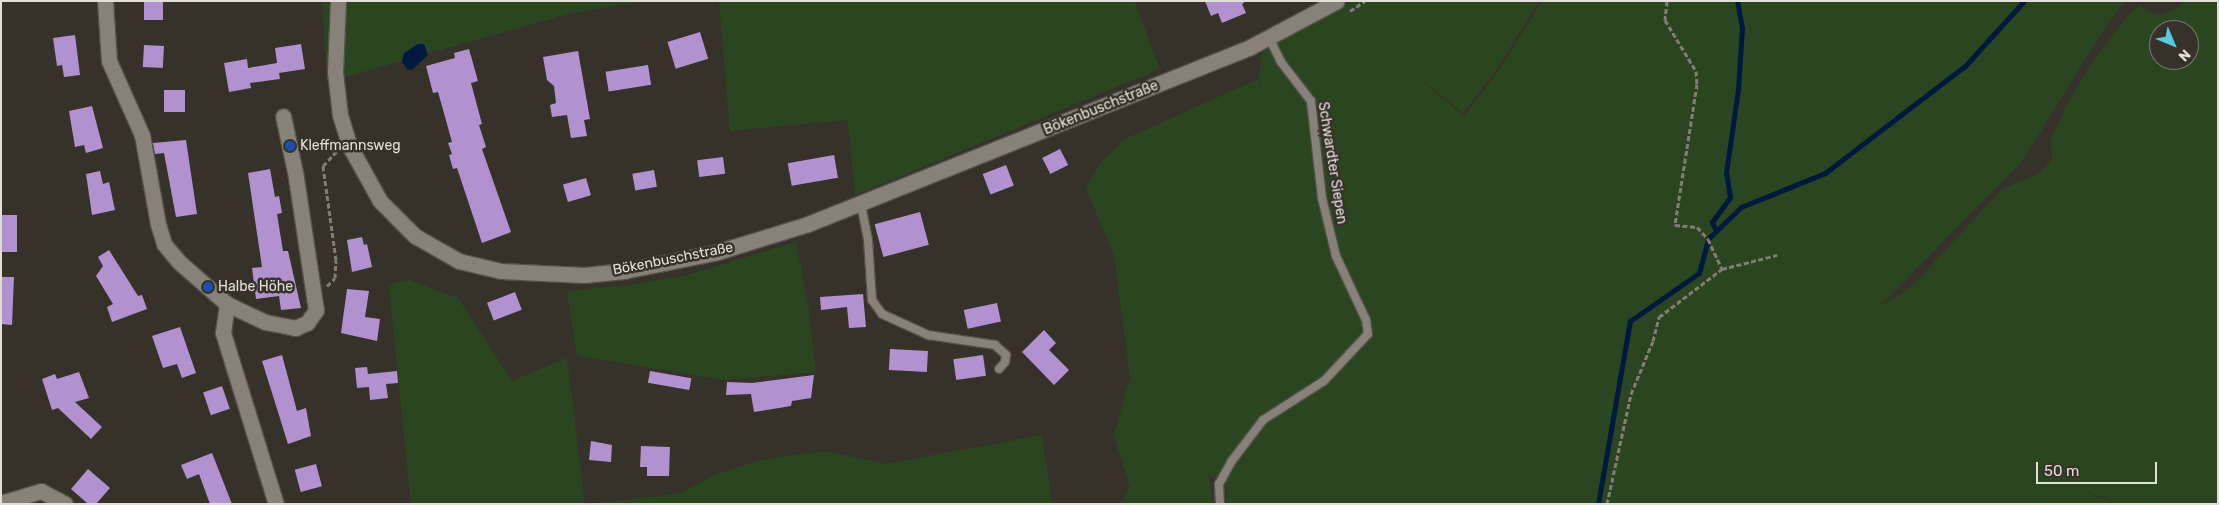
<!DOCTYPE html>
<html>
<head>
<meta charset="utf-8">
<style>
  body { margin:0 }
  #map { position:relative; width:2219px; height:505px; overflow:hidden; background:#373229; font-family:Rubik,sans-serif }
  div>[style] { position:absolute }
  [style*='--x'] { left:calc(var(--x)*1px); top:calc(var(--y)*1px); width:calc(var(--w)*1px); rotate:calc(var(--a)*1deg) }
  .green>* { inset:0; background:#2a4620 }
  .water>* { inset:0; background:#01193e }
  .stream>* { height:5px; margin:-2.5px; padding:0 2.5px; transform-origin:2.5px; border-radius:2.5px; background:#01193e }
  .building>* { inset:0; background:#b291d1; transform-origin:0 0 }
  .path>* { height:3px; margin-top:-1.5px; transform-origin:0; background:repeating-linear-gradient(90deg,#827e76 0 5px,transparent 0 7.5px) }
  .roads { filter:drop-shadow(1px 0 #555149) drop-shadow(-1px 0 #555149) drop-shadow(0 1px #555149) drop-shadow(0 -1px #555149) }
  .lane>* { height:8px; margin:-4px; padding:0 4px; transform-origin:4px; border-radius:4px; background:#878177 }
  .street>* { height:15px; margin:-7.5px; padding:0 7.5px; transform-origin:7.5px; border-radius:7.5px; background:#878177 }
  .secondary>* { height:15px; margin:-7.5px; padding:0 7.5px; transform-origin:7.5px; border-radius:7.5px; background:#878177 }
  .dots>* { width:14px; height:14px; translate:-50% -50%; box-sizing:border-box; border:2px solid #373229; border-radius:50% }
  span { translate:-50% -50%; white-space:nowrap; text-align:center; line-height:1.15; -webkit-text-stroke:5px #373229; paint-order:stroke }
  .street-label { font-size:14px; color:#e2dfd9 }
  .poi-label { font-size:14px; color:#e2dfd9 }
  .left { translate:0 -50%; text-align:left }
  .frame { position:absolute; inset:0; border:2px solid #e2dfd9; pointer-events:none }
  .north { position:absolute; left:2149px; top:20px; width:50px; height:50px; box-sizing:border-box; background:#373229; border:1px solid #7b776f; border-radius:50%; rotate:135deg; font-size:14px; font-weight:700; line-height:20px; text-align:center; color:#e2dfd9 }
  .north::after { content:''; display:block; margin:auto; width:18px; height:22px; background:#55cae0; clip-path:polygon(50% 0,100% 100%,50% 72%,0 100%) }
  .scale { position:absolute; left:2036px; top:462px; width:121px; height:22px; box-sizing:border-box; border:2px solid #e2dfd9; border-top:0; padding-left:6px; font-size:15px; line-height:18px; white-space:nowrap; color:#e2dfd9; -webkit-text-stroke:4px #373229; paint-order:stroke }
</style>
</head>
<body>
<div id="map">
  <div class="green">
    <div style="clip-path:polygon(322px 1px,645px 1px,569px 14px,327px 82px)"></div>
    <div style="clip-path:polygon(719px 1px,1134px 1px,1160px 69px,855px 195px,848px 120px,730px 131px)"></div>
    <div style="clip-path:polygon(evenodd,1352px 1px,1539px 1px,1497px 69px,1463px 113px,1372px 39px,1464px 116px,1500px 69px,1542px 1px,1789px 1px,1791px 8px,1790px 1px,2126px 1px,2108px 23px,2022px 161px,1884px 302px,1876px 302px,1884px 303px,1901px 295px,1920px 278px,2002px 189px,2040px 173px,2052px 160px,2051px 138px,2066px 106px,2096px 57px,2131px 12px,2139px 5px,2152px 13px,2163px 15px,2179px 7px,2182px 1px,2218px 1px,2218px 504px,2116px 504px,2102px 497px,2082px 490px,2114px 504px,1226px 504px,1225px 483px,1209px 476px,1213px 504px,1121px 504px,1130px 487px,1114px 435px,1129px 380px,1131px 384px,1114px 256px,1086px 188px,1102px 161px,1125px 139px,1258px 79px,1264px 105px,1259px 79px,1262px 51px,1352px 1px,2159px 30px,2189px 30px,2189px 60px,2159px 60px,2159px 30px)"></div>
    <div style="clip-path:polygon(796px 242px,808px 303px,816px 372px,725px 380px,577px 356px,567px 291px,627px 285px,687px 275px)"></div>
    <div style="clip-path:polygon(410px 280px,458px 298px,512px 381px,567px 358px,585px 504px,411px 504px,389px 287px,395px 282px)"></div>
    <div style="clip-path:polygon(1042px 435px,1052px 504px,588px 504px,682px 493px,716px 474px,766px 459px,826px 451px,885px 464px)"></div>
  </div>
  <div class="water">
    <div style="clip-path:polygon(418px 44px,424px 44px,428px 55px,412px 70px,407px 69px,402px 62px,404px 53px)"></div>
  </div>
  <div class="stream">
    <div style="--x:1716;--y:231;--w:10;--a:-114"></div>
    <div style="--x:1712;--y:222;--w:31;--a:-54"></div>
    <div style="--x:1730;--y:197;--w:24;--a:-99"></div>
    <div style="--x:1726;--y:173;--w:84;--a:-81.8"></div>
    <div style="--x:1738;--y:90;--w:62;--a:-86.3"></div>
    <div style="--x:1742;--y:28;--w:27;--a:-100"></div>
    <div style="--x:1598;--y:504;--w:186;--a:-80.1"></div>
    <div style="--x:1630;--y:321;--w:84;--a:-34.8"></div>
    <div style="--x:1699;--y:273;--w:35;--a:-75"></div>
    <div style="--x:1708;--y:239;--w:46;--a:-44.1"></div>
    <div style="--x:1741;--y:207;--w:91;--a:-22"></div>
    <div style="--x:1825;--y:173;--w:176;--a:-37.4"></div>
    <div style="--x:1965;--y:66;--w:88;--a:-47.8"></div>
  </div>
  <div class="building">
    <div style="left:144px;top:1px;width:19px;height:19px"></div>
    <div style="clip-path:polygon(1205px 1px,1246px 1px,1242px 4px,1246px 13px,1222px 23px,1218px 13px,1211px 16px)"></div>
    <div style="left:700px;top:32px;width:28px;height:34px;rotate:73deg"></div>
    <div style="clip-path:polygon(75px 35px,80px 75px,64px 77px,62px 65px,57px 66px,53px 38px)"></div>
    <div style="clip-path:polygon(301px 44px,305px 69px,279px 73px,280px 79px,250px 83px,251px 88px,229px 92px,224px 63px,247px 59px,248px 68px,277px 63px,275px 48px)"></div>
    <div style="left:144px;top:45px;width:20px;height:22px;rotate:3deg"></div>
    <div style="clip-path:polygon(469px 49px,478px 81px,471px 83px,482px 124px,479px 125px,486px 147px,482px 149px,511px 232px,482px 243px,457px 168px,453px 169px,449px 155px,452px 154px,448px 143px,452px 142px,438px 92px,433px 93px,426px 66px,455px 58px,454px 53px)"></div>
    <div style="clip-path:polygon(578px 51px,590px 119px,584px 120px,587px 136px,571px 138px,567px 115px,552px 117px,550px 105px,556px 103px,554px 86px,547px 80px,543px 57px)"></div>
    <div style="left:648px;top:65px;width:20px;height:43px;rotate:81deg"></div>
    <div style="left:164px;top:90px;width:21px;height:22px"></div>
    <div style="clip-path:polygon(92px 106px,103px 148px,86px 153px,84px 145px,75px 147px,69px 111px)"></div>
    <div style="clip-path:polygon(186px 140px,197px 214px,176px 217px,164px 153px,155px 154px,153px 143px)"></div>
    <div style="left:1060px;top:149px;width:18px;height:20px;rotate:63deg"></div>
    <div style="left:834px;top:155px;width:23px;height:47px;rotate:80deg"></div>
    <div style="left:723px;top:157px;width:17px;height:26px;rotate:83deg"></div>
    <div style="left:1006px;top:165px;width:22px;height:25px;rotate:69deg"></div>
    <div style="clip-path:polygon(270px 169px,275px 197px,279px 196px,282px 213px,277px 214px,283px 251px,288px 251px,301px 308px,281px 310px,279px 296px,256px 299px,252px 268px,262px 267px,248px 173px)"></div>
    <div style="left:654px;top:170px;width:17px;height:22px;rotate:80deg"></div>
    <div style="clip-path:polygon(100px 171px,103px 184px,109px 182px,115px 210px,92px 215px,86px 174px)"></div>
    <div style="left:586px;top:178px;width:18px;height:24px;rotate:74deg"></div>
    <div style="left:920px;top:212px;width:34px;height:47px;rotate:75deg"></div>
    <div style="left:1px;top:215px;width:16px;height:37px"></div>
    <div style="clip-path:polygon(362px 237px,364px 245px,367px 244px,372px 267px,352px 272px,347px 240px)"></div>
    <div style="clip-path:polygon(109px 250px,138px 296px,142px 295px,147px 309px,112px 322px,107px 307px,113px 304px,96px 276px,103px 266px,98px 257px)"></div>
    <div style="clip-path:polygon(1px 277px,14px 277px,12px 325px,1px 324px)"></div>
    <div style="clip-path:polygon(347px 289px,369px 291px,365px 317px,380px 319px,377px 341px,341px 333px)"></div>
    <div style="left:515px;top:292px;width:19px;height:30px;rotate:69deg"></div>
    <div style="clip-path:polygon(863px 294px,866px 327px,849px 328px,847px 307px,821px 310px,820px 297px)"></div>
    <div style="left:997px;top:303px;width:19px;height:34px;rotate:78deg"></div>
    <div style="clip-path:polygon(180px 327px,196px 373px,182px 378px,177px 364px,163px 368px,152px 336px)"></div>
    <div style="clip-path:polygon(1044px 330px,1056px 343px,1049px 350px,1069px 370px,1054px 385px,1022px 352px)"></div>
    <div style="left:890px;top:349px;width:38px;height:21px;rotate:3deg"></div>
    <div style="clip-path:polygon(282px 355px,297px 411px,306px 408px,311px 436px,288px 444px,262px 361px)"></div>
    <div style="left:983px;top:355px;width:21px;height:30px;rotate:82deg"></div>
    <div style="clip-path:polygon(367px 367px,368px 374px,397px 371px,398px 383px,386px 384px,388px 398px,370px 400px,369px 387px,357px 388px,355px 368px)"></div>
    <div style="left:650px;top:371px;width:42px;height:12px;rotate:10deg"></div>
    <div style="clip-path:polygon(79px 372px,89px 398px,75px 402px,102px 427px,91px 439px,58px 408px,52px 410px,42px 379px,55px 374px,57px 379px)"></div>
    <div style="clip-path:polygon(814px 375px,811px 398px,792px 401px,791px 406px,754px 412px,751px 394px,726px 395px,727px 382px,752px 383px)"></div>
    <div style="left:222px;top:386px;width:24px;height:20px;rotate:71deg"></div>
    <div style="clip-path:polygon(591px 441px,612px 445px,611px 462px,589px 460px)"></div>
    <div style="clip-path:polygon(641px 446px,670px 447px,669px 476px,647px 476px,647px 467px,640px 467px)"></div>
    <div style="clip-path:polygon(212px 453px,232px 504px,210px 504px,199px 474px,187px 479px,181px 465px)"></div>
    <div style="left:316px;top:464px;width:23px;height:22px;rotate:75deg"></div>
    <div style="clip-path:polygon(88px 469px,110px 488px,96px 504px,88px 504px,71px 489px)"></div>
  </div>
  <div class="path">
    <div style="--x:1667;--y:1;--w:19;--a:96"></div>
    <div style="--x:1665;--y:20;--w:60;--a:58.7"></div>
    <div style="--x:1696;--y:71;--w:13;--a:86"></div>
    <div style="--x:1697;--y:84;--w:143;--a:98.9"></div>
    <div style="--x:1675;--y:225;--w:22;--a:5"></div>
    <div style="--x:1697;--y:227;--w:16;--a:47"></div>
    <div style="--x:1708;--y:239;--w:33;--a:65"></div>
    <div style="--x:1350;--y:11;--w:18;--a:-34"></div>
    <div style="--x:327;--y:286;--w:11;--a:-45"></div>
    <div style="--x:335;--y:278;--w:18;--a:-87"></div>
    <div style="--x:336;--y:260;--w:95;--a:-97.9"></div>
    <div style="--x:323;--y:166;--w:21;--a:-47"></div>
    <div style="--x:1607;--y:504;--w:113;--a:-77.7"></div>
    <div style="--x:1631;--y:394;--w:57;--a:-67.5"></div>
    <div style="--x:1653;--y:341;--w:25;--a:-76"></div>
    <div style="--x:1659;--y:317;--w:79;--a:-37.3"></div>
    <div style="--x:1722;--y:269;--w:57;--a:-14.3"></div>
  </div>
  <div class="roads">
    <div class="lane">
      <div style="--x:861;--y:204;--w:37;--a:79"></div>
      <div style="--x:868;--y:240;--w:60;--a:86.2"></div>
      <div style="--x:872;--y:300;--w:17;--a:54"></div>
      <div style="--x:882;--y:314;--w:51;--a:24.5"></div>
      <div style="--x:928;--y:335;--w:68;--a:8.5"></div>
      <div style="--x:995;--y:345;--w:15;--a:42"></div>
      <div style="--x:1006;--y:355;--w:7;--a:98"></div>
      <div style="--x:1005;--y:362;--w:9;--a:131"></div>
      <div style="--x:1220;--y:504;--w:20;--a:-93"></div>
      <div style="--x:1219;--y:484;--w:25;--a:-61"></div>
      <div style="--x:1231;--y:462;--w:53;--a:-52.7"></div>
      <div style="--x:1263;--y:420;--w:72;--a:-32.6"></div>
      <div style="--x:1324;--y:381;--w:64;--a:-46.9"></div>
      <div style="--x:1368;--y:334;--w:14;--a:-98"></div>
      <div style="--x:1366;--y:320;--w:71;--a:-115.1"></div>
      <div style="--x:1336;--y:256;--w:60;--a:-103.6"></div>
      <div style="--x:1322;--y:198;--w:98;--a:-96.5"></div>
      <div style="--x:1311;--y:101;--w:49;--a:-127.6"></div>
      <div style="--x:1281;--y:62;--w:28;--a:-116"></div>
    </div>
    <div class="street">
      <div style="--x:105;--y:1;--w:60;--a:86.2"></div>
      <div style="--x:109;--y:61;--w:81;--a:66"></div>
      <div style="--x:142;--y:135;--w:90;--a:79.8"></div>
      <div style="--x:158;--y:224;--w:21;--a:73"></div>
      <div style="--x:164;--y:244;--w:23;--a:50"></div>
      <div style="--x:179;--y:262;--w:64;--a:41.2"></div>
      <div style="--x:227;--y:304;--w:42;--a:25.3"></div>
      <div style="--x:265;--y:322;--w:31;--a:11"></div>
      <div style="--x:295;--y:328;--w:13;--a:-23"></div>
      <div style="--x:307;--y:323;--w:16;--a:-55"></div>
      <div style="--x:316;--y:310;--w:134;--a:-98.6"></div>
      <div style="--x:296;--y:177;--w:62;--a:-102"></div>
      <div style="--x:227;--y:304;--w:29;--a:98"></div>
      <div style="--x:223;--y:333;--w:179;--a:72.8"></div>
      <div style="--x:1;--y:503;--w:42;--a:-16.7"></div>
      <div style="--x:41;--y:491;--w:27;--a:28"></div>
    </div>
    <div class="secondary">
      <div style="--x:338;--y:1;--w:71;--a:92.4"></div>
      <div style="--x:335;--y:72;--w:43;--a:83.4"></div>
      <div style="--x:340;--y:115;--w:31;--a:73"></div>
      <div style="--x:349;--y:145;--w:64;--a:61"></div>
      <div style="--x:380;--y:201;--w:49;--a:45"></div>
      <div style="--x:415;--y:236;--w:51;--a:29.6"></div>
      <div style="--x:459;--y:261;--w:43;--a:13.4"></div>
      <div style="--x:501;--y:271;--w:83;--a:2.8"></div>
      <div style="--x:584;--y:275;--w:40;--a:-5.7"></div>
      <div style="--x:624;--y:271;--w:95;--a:-11.5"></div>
      <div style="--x:717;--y:252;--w:95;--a:-17.1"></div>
      <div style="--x:808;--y:224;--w:476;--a:-21.8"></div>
      <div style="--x:1250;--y:47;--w:98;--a:-27.9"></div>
    </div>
  </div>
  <div class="dots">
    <div style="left:290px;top:146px;background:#1a4fb4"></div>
    <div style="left:208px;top:287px;background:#1a4fb4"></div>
  </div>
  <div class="street-label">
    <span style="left:1101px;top:108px;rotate:-22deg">Bökenbuschstraße</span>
    <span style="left:1332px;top:163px;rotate:81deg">Schwardter Siepen</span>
    <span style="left:673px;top:259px;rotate:-11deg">Bökenbuschstraße</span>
  </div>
  <div class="poi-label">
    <span class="left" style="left:300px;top:146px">Kleffmannsweg</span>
    <span class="left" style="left:218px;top:287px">Halbe Höhe</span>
  </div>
  <div class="frame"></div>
  <div class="north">N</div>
  <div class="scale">50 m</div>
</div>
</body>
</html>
